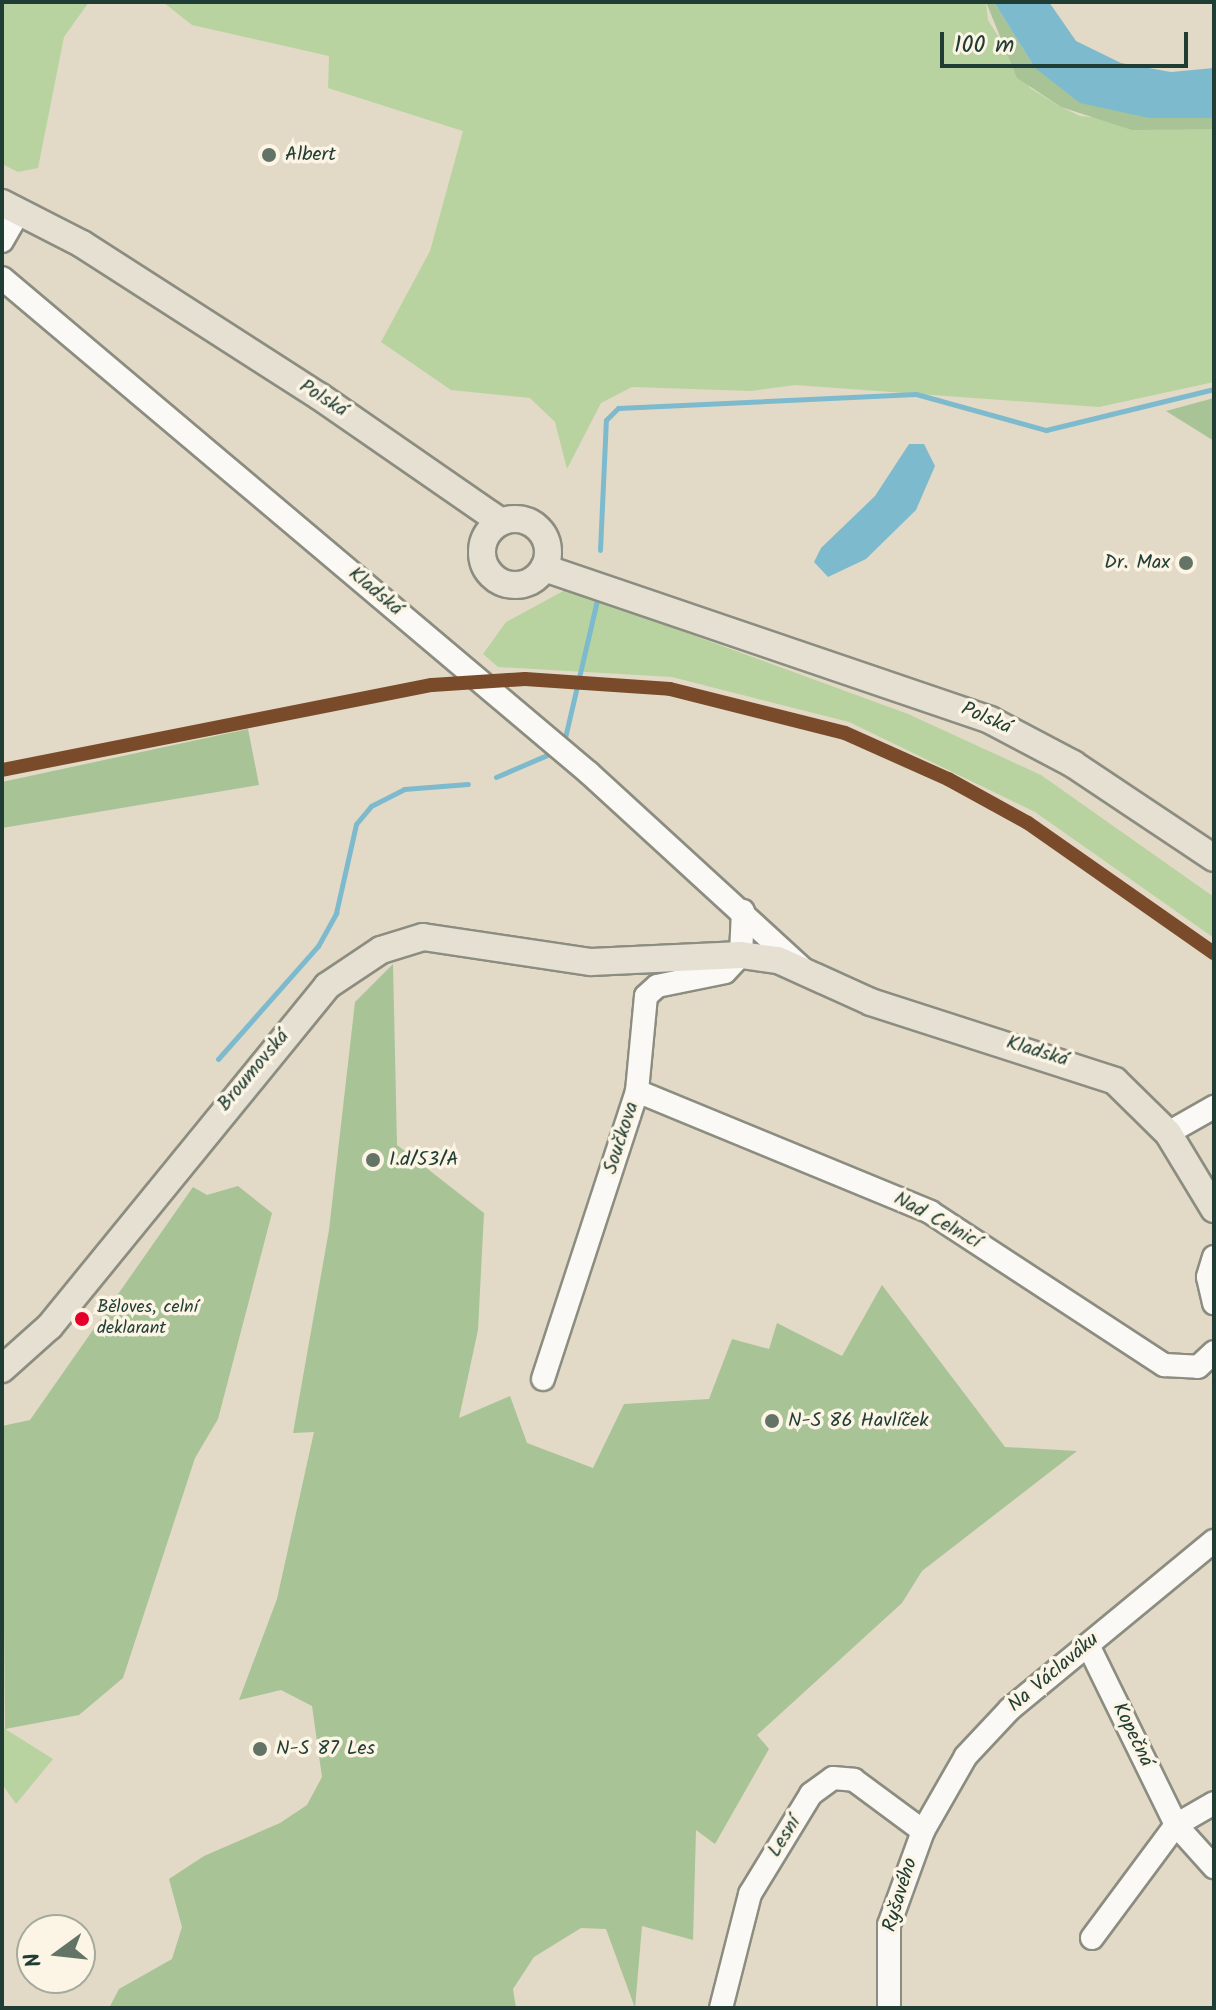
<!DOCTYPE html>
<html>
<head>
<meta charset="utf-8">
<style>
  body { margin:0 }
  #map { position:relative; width:1216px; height:2010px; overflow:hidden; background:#e2dac6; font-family:Kalam,sans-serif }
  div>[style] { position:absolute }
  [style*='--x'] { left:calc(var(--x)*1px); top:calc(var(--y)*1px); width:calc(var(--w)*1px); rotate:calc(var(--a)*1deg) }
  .green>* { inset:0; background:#b9d3a0 }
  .forest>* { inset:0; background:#a8c396 }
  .water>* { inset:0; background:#7ebacd }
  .stream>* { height:5px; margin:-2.5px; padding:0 2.5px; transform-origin:2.5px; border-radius:2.5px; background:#7ebacd }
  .roads { filter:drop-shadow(2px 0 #8c8d81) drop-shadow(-2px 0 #8c8d81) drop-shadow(0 2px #8c8d81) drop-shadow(0 -2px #8c8d81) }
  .minor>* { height:22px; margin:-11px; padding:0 11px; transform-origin:11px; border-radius:11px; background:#fbf9f6 }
  .major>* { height:26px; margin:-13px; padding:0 13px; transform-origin:13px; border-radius:13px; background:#e6e0d3 }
  .major>.ring { margin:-13px; padding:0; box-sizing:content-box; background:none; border:26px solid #e6e0d3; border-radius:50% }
  .rail-1>* { height:14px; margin:-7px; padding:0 7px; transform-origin:7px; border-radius:7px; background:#7a4b2a }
  .dots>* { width:22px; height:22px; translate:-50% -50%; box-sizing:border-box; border:4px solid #fcf5e5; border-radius:50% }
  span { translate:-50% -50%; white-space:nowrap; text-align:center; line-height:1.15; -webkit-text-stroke:7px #fcf5e5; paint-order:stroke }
  .bus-label { font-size:18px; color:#1f3d34 }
  .left { translate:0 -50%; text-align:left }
  .poi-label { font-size:20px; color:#1f3d34 }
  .right { translate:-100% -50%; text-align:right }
  .street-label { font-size:20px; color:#1f3d34 }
  .frame { position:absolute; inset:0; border:4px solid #1f3d34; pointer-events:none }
  .north { position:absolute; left:16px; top:1914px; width:80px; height:80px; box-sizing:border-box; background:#fcf5e5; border:2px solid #a4ab9e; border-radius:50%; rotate:255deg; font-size:22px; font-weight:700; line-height:32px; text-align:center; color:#1f3d34 }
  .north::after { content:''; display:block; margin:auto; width:28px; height:36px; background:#637467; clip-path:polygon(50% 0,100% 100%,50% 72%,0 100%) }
  .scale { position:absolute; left:940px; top:32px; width:248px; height:36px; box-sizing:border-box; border:4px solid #1f3d34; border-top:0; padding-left:10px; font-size:24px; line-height:28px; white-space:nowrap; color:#1f3d34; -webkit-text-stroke:6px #fcf5e5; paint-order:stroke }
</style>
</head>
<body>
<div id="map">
  <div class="green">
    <div style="clip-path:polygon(2px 2px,89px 2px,64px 37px,38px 168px,18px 172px,2px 164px)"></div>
    <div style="clip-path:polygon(163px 2px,986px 2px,988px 20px,1030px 88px,1061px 107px,1080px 116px,1214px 129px,1214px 382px,1099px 407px,795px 385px,751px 391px,632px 387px,601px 403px,567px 469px,555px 422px,530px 398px,451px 390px,381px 342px,430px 251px,463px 131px,328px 88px,329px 56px,192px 25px)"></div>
    <div style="clip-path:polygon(567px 589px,908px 714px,1041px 775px,1214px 897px,1214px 938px,1035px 812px,849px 722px,672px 677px,498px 667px,483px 654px,506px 622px)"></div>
    <div style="clip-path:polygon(2px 1727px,53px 1759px,16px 1804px,2px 1784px)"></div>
  </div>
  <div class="forest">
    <div style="clip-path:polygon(986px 2px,994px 2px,1035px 68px,1214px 118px,1214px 129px,1132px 130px,1061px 107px,1017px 78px)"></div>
    <div style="clip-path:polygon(1214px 398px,1214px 441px,1166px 411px)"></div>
    <div style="clip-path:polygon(248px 729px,259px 785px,2px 828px,2px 782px)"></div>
    <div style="clip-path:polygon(393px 964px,397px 1145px,484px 1213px,478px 1330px,459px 1418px,510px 1396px,527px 1443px,593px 1468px,624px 1404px,709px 1399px,732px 1339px,769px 1349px,777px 1323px,842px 1356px,882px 1285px,1005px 1447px,1077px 1451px,922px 1571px,902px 1603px,757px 1735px,769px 1749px,715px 1844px,696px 1830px,693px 1940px,642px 1926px,635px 2008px,606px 1929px,581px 1928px,534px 1957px,513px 1989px,516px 2008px,109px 2008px,119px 1989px,172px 1959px,182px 1927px,169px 1879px,204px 1856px,280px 1823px,307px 1805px,322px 1777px,312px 1706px,281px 1690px,239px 1700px,277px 1599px,314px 1432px,293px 1433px,329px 1230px,355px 1002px)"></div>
    <div style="clip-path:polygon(238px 1186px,272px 1213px,218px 1419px,195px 1458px,123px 1678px,79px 1715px,5px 1729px,2px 1426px,30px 1420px,193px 1187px,207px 1195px)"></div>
  </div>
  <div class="water">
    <div style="clip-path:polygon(994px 2px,1049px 2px,1076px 41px,1121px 63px,1171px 72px,1214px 68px,1214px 118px,1149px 118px,1080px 103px,1035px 68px)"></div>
    <div style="clip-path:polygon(909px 444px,924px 444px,935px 466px,916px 510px,866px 559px,828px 577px,814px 562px,821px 548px,875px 496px)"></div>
  </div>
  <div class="stream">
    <div style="--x:600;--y:550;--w:130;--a:-87.4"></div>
    <div style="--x:606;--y:420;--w:17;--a:-45"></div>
    <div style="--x:618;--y:408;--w:298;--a:-2.7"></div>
    <div style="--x:916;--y:394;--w:135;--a:15.5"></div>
    <div style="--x:1046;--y:430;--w:173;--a:-13.7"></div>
    <div style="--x:564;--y:742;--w:150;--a:-76.9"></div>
    <div style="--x:496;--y:777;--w:56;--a:-23.3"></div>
    <div style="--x:218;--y:1059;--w:151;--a:-48.5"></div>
    <div style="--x:318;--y:946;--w:38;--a:-61"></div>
    <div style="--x:336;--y:913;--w:91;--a:-77.3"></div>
    <div style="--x:356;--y:824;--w:23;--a:-50"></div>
    <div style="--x:371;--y:806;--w:37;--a:-27"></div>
    <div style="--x:404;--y:789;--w:64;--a:-4.5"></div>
  </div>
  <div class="roads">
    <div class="minor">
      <div style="--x:2;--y:241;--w:34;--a:-60"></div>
      <div style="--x:2;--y:278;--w:768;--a:40.14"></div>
      <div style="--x:589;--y:773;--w:290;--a:42.5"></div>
      <div style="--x:637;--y:1091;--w:317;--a:22.4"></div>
      <div style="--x:930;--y:1212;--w:280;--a:33.2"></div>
      <div style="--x:1164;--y:1365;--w:34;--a:3"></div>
      <div style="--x:1198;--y:1367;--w:22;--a:-43"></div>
      <div style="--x:1168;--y:1133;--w:53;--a:-29.5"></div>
      <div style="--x:1214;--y:1257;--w:21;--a:107"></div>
      <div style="--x:1208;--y:1277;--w:27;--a:77"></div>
      <div style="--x:543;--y:1379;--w:303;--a:-71.9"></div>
      <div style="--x:637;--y:1091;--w:95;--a:-84.6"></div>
      <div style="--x:646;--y:996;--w:15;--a:-42"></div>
      <div style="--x:657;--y:986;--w:69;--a:-11.6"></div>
      <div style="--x:725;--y:972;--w:23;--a:-47"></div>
      <div style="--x:741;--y:955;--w:44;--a:-87.4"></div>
      <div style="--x:1088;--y:1645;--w:200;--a:63.9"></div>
      <div style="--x:1176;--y:1825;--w:57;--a:47.9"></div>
      <div style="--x:1092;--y:1938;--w:141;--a:-53.4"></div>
      <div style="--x:1176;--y:1825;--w:44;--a:-30.1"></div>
      <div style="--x:721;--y:2008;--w:118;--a:-75.7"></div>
      <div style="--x:750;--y:1894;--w:117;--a:-58.6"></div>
      <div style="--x:811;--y:1794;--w:27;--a:-36"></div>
      <div style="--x:833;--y:1778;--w:21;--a:5"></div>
      <div style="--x:854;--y:1780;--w:86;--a:36.5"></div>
      <div style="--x:889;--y:2008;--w:83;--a:-90"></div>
      <div style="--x:889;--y:1925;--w:100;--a:-70.1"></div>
      <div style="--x:923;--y:1831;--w:86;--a:-60.2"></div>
      <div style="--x:966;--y:1756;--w:64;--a:-46.9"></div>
      <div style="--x:1010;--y:1709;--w:264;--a:-39.5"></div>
    </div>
    <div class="major">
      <div style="--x:2;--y:203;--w:90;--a:27.1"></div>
      <div style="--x:82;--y:244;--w:282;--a:32.7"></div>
      <div style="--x:319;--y:396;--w:221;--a:34.7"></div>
      <div class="ring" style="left:482px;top:519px;width:40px;height:40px"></div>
      <div style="--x:544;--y:568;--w:471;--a:18.8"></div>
      <div style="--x:990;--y:720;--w:94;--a:27.9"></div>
      <div style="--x:1073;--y:764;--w:169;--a:33.7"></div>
      <div style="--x:2;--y:1369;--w:64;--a:-41.9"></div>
      <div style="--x:50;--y:1326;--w:439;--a:-50.8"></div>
      <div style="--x:327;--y:986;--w:65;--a:-33.7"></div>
      <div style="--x:381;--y:950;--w:44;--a:-17.2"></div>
      <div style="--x:423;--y:937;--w:170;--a:8.5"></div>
      <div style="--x:591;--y:962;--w:150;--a:-2.7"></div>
      <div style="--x:741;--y:955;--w:37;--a:8"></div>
      <div style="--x:778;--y:960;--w:102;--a:24.3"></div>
      <div style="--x:871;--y:1002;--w:256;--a:17.9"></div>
      <div style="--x:1115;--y:1081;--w:74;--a:44.5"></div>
      <div style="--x:1168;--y:1133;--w:89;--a:58.8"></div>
    </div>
  </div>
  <div class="rail-1">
    <div style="--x:2;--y:770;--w:438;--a:-11.2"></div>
    <div style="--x:432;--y:685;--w:93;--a:-3.7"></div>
    <div style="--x:525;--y:679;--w:145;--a:3.9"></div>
    <div style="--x:670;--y:689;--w:180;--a:14.1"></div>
    <div style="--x:845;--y:733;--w:113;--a:24.1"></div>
    <div style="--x:948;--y:779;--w:91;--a:28.8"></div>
    <div style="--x:1028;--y:823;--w:227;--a:35"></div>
  </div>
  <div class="dots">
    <div style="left:269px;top:155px;background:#637467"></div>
    <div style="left:1186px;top:563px;background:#637467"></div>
    <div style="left:373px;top:1160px;background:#637467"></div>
    <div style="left:82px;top:1319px;background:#e4002b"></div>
    <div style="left:772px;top:1421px;background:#637467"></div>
    <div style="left:260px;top:1749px;background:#637467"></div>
  </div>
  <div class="bus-label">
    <span class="left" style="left:97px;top:1319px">Běloves, celní<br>deklarant</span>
  </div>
  <div class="poi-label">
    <span class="left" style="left:285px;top:155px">Albert</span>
    <span class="right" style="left:1170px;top:563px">Dr. Max</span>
    <span class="left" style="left:389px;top:1160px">I.d/53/A</span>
    <span class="left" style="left:788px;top:1421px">N-S 86 Havlíček</span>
    <span class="left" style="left:276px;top:1749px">N-S 87 Les</span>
  </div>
  <div class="street-label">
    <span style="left:323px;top:399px;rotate:32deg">Polská</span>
    <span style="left:375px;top:592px;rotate:40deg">Kladská</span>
    <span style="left:986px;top:719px;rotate:23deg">Polská</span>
    <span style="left:1037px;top:1052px;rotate:17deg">Kladská</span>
    <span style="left:254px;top:1071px;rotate:-50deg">Broumovská</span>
    <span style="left:622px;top:1138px;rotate:-72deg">Součkova</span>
    <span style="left:937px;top:1221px;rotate:29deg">Nad Celnicí</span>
    <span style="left:1054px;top:1673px;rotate:-40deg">Na Václaváku</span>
    <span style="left:1132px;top:1735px;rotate:64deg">Kopečná</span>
    <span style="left:785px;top:1837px;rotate:-58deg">Lesní</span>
    <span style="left:901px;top:1895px;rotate:-73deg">Ryšavého</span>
  </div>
  <div class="frame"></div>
  <div class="north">N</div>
  <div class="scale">100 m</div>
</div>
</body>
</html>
